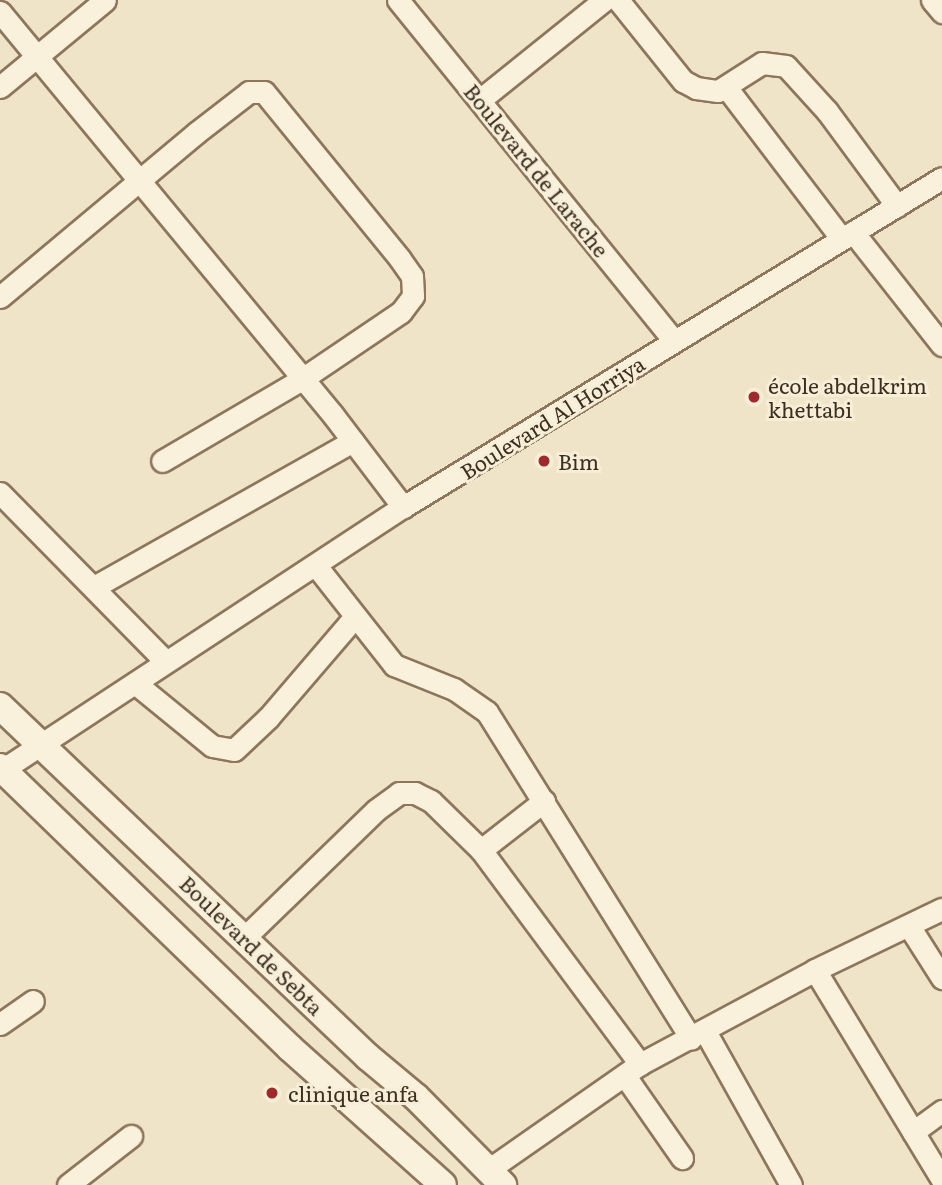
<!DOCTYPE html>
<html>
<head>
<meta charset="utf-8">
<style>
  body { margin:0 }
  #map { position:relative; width:942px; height:1185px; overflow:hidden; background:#f0e4c8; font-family:Literata,serif }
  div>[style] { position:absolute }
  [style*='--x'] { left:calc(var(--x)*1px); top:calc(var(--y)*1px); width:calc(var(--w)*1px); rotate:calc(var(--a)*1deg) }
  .roads { filter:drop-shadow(2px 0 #8d765c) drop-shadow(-2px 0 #8d765c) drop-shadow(0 2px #8d765c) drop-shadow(0 -2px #8d765c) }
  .minor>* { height:21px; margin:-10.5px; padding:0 10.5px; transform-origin:10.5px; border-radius:10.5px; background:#faf1dc }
  .tertiary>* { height:26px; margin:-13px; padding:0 13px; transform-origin:13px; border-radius:13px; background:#faf1dc }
  .dots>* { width:19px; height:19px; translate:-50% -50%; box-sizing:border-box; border:4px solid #f7eed8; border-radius:50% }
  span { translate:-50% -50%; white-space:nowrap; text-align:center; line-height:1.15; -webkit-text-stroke:6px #f7eed8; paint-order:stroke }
  .street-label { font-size:21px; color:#3d2e20 }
  .poi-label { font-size:21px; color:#3d2e20 }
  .left { translate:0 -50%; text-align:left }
</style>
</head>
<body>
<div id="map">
  <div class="roads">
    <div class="minor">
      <div style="--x:398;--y:0;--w:439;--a:51"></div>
      <div style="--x:618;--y:0;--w:104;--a:51.3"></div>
      <div style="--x:683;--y:81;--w:15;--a:28"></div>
      <div style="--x:696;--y:88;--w:22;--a:8"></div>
      <div style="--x:718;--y:91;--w:52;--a:-32.5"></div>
      <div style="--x:762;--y:63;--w:24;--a:7"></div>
      <div style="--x:786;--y:66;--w:61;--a:47.7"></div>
      <div style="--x:827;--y:111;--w:118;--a:53.6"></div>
      <div style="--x:932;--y:0;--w:16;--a:50"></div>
      <div style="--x:0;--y:12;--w:523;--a:50.43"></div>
      <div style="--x:333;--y:415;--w:116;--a:52.7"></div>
      <div style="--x:0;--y:87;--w:136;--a:-39.6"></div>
      <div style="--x:726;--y:87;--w:191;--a:52.7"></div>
      <div style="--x:481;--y:99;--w:158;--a:-38.8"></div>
      <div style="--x:853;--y:232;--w:144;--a:51.8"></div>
      <div style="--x:0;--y:297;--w:256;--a:-39.9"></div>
      <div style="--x:196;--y:133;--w:67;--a:-37.7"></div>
      <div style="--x:249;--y:92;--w:15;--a:0"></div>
      <div style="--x:264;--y:92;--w:215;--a:50.8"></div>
      <div style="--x:400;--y:259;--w:21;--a:55"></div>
      <div style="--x:412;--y:276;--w:20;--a:87"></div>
      <div style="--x:413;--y:296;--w:20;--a:127"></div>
      <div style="--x:401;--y:312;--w:120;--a:145.9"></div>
      <div style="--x:302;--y:379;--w:162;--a:149.6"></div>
      <div style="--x:0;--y:493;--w:235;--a:45.5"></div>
      <div style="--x:317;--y:567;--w:125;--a:51.8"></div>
      <div style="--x:394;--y:665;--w:65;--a:21.8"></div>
      <div style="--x:454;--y:689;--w:40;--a:34.9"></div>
      <div style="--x:487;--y:712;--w:385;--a:58"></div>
      <div style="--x:94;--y:587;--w:297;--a:-29.4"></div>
      <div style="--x:135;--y:683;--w:99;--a:39.3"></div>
      <div style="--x:212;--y:746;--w:22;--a:10"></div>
      <div style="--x:234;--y:750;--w:47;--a:-43.3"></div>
      <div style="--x:268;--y:718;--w:130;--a:-49.4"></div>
      <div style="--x:2;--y:770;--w:480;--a:-33.3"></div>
      <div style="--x:403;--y:507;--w:631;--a:-31.4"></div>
      <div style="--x:481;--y:850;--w:80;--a:-37.9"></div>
      <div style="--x:909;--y:926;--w:62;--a:57.6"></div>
      <div style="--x:245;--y:937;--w:182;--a:-44.1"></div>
      <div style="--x:376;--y:810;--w:29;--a:-36"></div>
      <div style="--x:399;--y:793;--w:16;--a:0"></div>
      <div style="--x:415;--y:793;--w:18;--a:27"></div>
      <div style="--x:431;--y:801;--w:70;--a:44.4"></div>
      <div style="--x:481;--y:850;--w:267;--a:53.4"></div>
      <div style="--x:815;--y:970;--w:245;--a:58.8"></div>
      <div style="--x:0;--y:1024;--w:40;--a:-34.9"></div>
      <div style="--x:705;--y:1031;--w:176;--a:60.8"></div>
      <div style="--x:625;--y:1076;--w:100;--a:55.2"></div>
      <div style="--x:913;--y:1132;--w:36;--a:-36"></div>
      <div style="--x:488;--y:1170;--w:185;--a:-34.9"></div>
      <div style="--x:640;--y:1064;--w:199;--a:-28.2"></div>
      <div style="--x:815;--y:970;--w:141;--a:-25.7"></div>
      <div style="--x:68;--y:1185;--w:80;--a:-37.9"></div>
    </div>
    <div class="tertiary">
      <div style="--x:0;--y:706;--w:509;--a:43.65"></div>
      <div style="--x:368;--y:1057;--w:62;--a:39.8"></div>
      <div style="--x:416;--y:1097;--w:124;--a:45.3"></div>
      <div style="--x:0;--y:767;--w:404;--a:44.1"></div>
      <div style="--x:290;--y:1048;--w:205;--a:41.8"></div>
    </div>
  </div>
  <div class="dots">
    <div style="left:754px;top:397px;background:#9e2a2b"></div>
    <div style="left:544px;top:461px;background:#9e2a2b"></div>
    <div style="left:272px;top:1093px;background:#9e2a2b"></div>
  </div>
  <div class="street-label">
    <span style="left:537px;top:170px;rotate:51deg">Boulevard de Larache</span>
    <span style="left:552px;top:417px;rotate:-32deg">Boulevard Al Horriya</span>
    <span style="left:252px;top:945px;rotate:44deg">Boulevard de Sebta</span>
  </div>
  <div class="poi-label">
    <span class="left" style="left:768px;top:397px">école abdelkrim<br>khettabi</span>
    <span class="left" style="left:558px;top:461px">Bim</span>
    <span class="left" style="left:288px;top:1093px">clinique anfa</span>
  </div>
</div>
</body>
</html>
